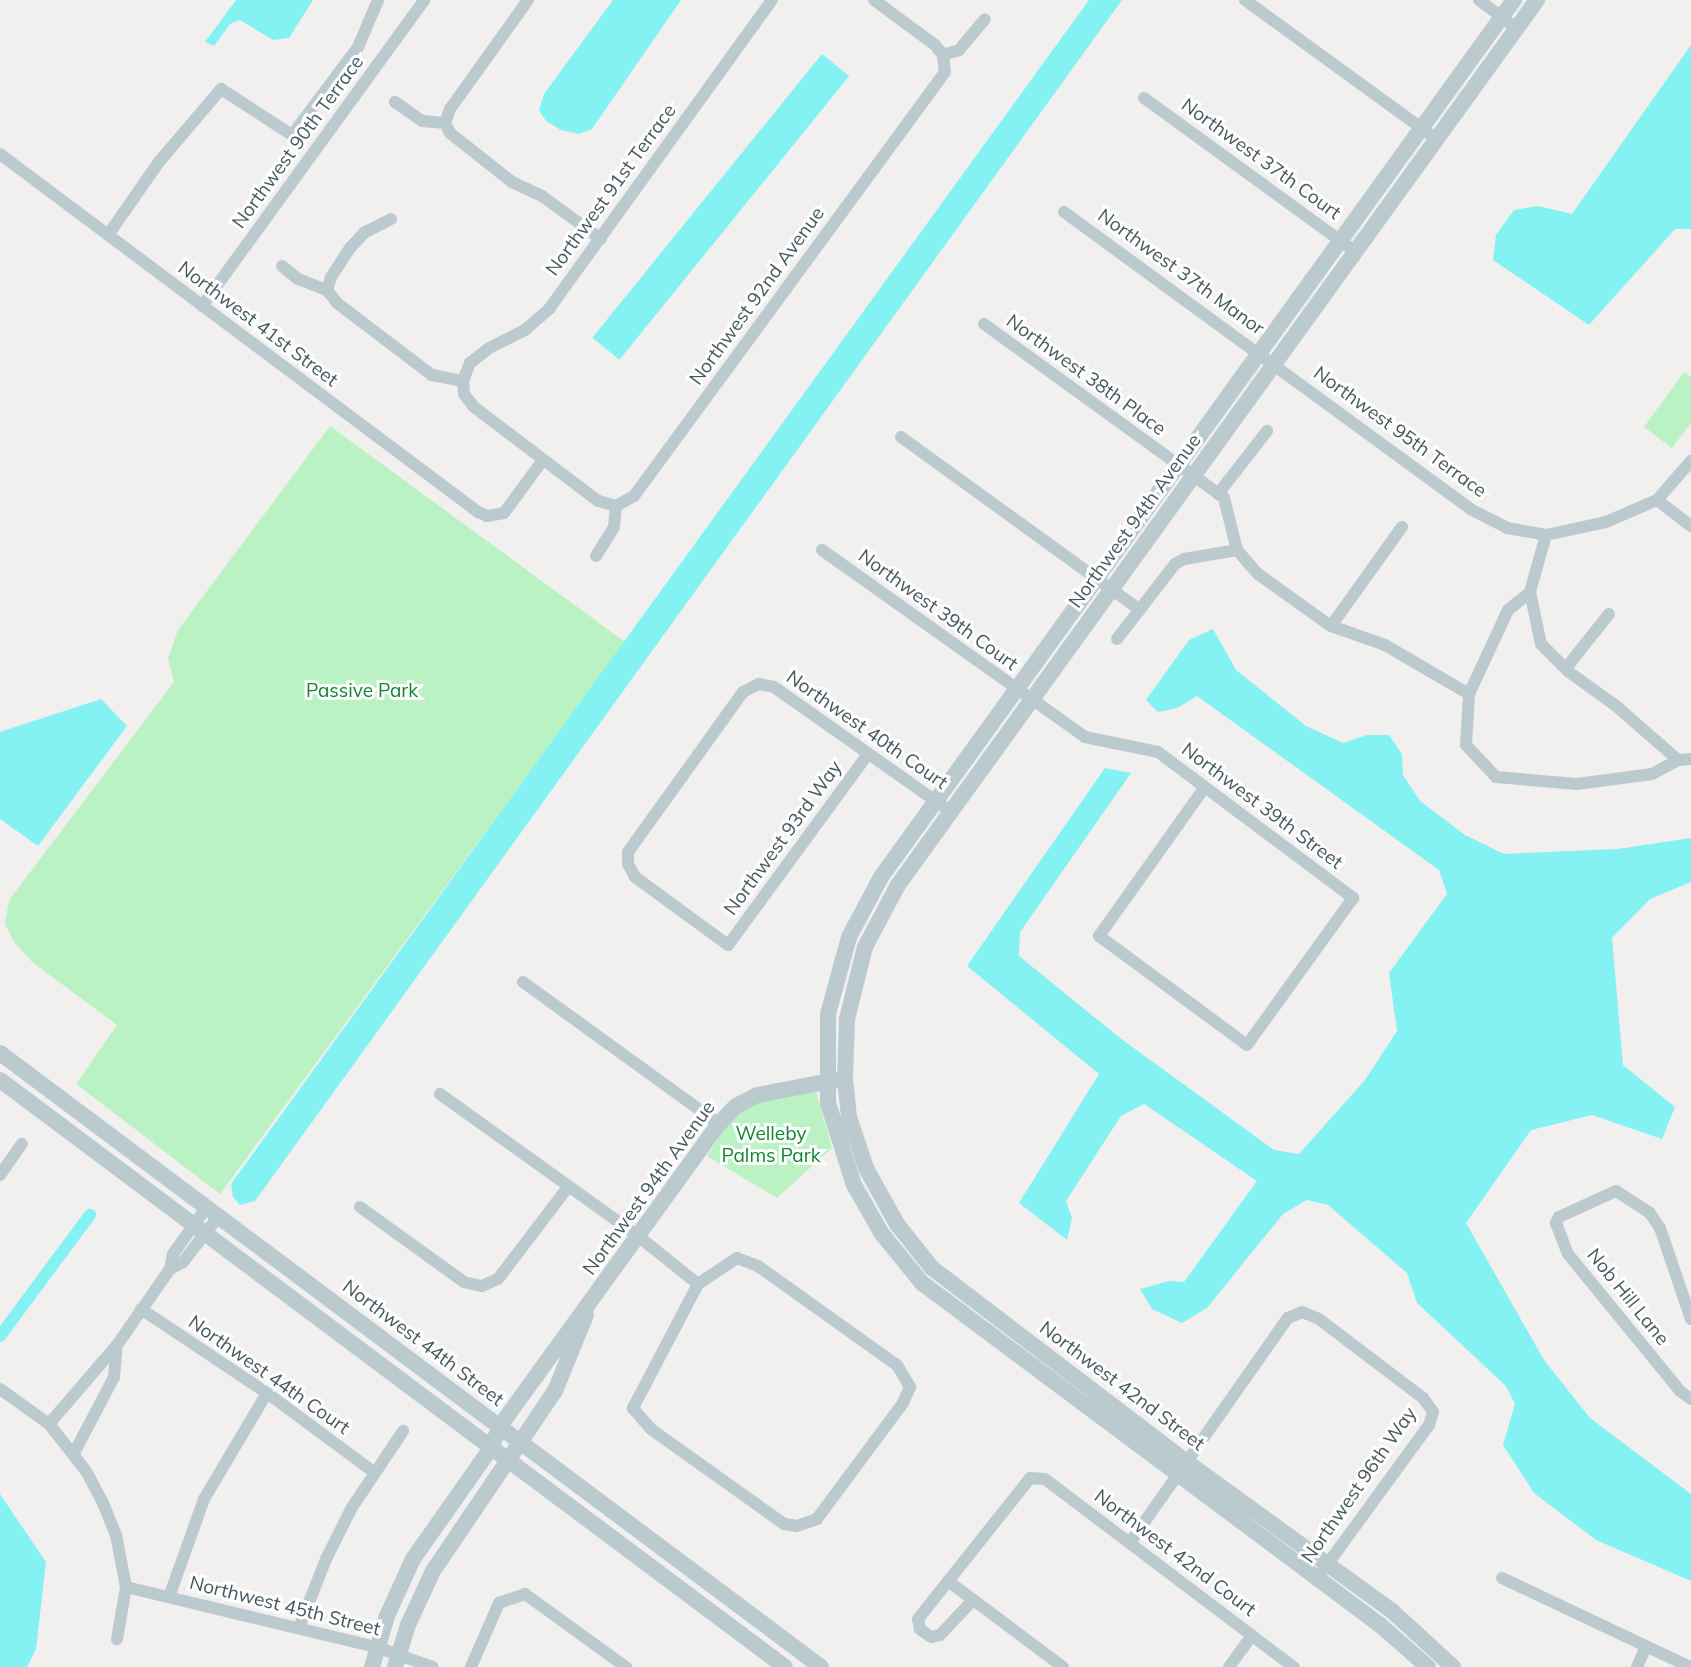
<!DOCTYPE html>
<html>
<head>
<meta charset="utf-8">
<style>
  body { margin:0 }
  #map { position:relative; width:1691px; height:1667px; overflow:hidden; background:#f2efef; font-family:Mulish,sans-serif }
  div>[style] { position:absolute }
  [style*='--x'] { left:calc(var(--x)*1px); top:calc(var(--y)*1px); width:calc(var(--w)*1px); rotate:calc(var(--a)*1deg) }
  .green>* { inset:0; background:#baf2c4 }
  .water>* { inset:0; background:#84f2f2; transform-origin:0 0 }
  .canal>* { height:12px; margin:-6px; padding:0 6px; transform-origin:6px; border-radius:6px; background:#84f2f2 }
  .minor>* { height:12px; margin:-6px; padding:0 6px; transform-origin:6px; border-radius:6px; background:#bbcacf }
  .tertiary>* { height:16px; margin:-8px; padding:0 8px; transform-origin:8px; border-radius:8px; background:#bbcacf }
  span { translate:-50% -50%; white-space:nowrap; text-align:center; line-height:1.15; -webkit-text-stroke:6px #fff; paint-order:stroke }
  .street-label { font-size:19px; color:#45575e }
  .park-label { font-size:19px; color:#108532 }
</style>
</head>
<body>
<div id="map">
  <div class="green">
    <div style="clip-path:polygon(1684px 372px,1691px 377px,1691px 423px,1672px 448px,1644px 427px)"></div>
    <div style="clip-path:polygon(330px 426px,625px 642px,220px 1194px,76px 1084px,117px 1025px,32px 962px,14px 942px,5px 924px,9px 900px,174px 682px,168px 658px,178px 630px)"></div>
    <div style="clip-path:polygon(815px 1087px,832px 1148px,777px 1198px,707px 1156px,732px 1117px,763px 1099px)"></div>
  </div>
  <div class="water">
    <div style="clip-path:polygon(236px 0,313px 0,289px 38px,273px 40px,240px 20px,230px 24px,214px 46px,205px 42px)"></div>
    <div style="clip-path:polygon(613px 0,681px 0,592px 129px,579px 134px,561px 130px,546px 121px,539px 110px,544px 94px)"></div>
    <div style="clip-path:polygon(1089px 0,1122px 0,255px 1201px,240px 1205px,233px 1197px,231px 1184px)"></div>
    <div style="clip-path:polygon(1691px 45px,1691px 229px,1675px 229px,1589px 325px,1493px 260px,1496px 235px,1514px 210px,1538px 206px,1572px 214px)"></div>
    <div style="left:822px;top:54px;width:35px;height:365px;rotate:39deg"></div>
    <div style="clip-path:polygon(1213px 629px,1236px 670px,1306px 726px,1343px 743px,1367px 735px,1389px 735px,1402px 754px,1403px 775px,1420px 801px,1465px 835px,1504px 854px,1618px 849px,1691px 838px,1691px 882px,1650px 899px,1612px 938px,1623px 1065px,1675px 1107px,1662px 1139px,1592px 1115px,1531px 1130px,1466px 1223px,1544px 1360px,1590px 1418px,1691px 1494px,1691px 1581px,1596px 1540px,1534px 1493px,1503px 1445px,1515px 1404px,1506px 1386px,1417px 1303px,1407px 1273px,1328px 1205px,1307px 1200px,1283px 1214px,1207px 1308px,1182px 1323px,1152px 1309px,1140px 1289px,1169px 1281px,1184px 1282px,1257px 1181px,1144px 1104px,1121px 1116px,1066px 1201px,1072px 1218px,1067px 1240px,1019px 1203px,1099px 1074px,967px 966px,1105px 768px,1131px 773px,1020px 932px,1019px 956px,1120px 1038px,1274px 1150px,1299px 1154px,1365px 1080px,1397px 1031px,1389px 973px,1447px 894px,1439px 870px,1197px 696px,1177px 708px,1158px 712px,1146px 700px,1189px 640px)"></div>
    <div style="clip-path:polygon(101px 699px,127px 726px,38px 846px,0 819px,0 732px)"></div>
    <div style="clip-path:polygon(0 1494px,46px 1562px,36px 1649px,27px 1667px,0 1667px)"></div>
  </div>
  <div class="canal">
    <div style="--x:0;--y:1336;--w:151;--a:-53.4"></div>
  </div>
  <div class="minor">
    <div style="--x:874;--y:0;--w:76;--a:36.4"></div>
    <div style="--x:935;--y:45;--w:13;--a:51"></div>
    <div style="--x:1245;--y:0;--w:236;--a:36"></div>
    <div style="--x:1479;--y:0;--w:46;--a:37.1"></div>
    <div style="--x:943;--y:55;--w:17;--a:-17"></div>
    <div style="--x:959;--y:50;--w:40;--a:-50"></div>
    <div style="--x:1144;--y:98;--w:262;--a:36"></div>
    <div style="--x:395;--y:102;--w:33;--a:35"></div>
    <div style="--x:422;--y:121;--w:23;--a:5"></div>
    <div style="--x:445;--y:123;--w:11;--a:63"></div>
    <div style="--x:450;--y:133;--w:79;--a:38.3"></div>
    <div style="--x:512;--y:182;--w:33;--a:25"></div>
    <div style="--x:542;--y:196;--w:73;--a:36.1"></div>
    <div style="--x:445;--y:123;--w:15;--a:-70"></div>
    <div style="--x:450;--y:109;--w:134;--a:-54.4"></div>
    <div style="--x:0;--y:154;--w:597;--a:36.83"></div>
    <div style="--x:478;--y:512;--w:10;--a:24"></div>
    <div style="--x:487;--y:516;--w:17;--a:-10"></div>
    <div style="--x:504;--y:513;--w:66;--a:-53.7"></div>
    <div style="--x:1064;--y:212;--w:505;--a:36.14"></div>
    <div style="--x:1472;--y:510;--w:39;--a:27"></div>
    <div style="--x:1507;--y:528;--w:40;--a:10"></div>
    <div style="--x:1546;--y:535;--w:61;--a:-12.2"></div>
    <div style="--x:1606;--y:522;--w:56;--a:-23.3"></div>
    <div style="--x:1657;--y:500;--w:52;--a:-48.9"></div>
    <div style="--x:391;--y:219;--w:30;--a:153"></div>
    <div style="--x:364;--y:233;--w:21;--a:133"></div>
    <div style="--x:350;--y:248;--w:35;--a:123"></div>
    <div style="--x:331;--y:277;--w:14;--a:107"></div>
    <div style="--x:327;--y:290;--w:16;--a:52"></div>
    <div style="--x:337;--y:303;--w:119;--a:37.2"></div>
    <div style="--x:432;--y:375;--w:32;--a:11"></div>
    <div style="--x:108;--y:235;--w:89;--a:-55.1"></div>
    <div style="--x:159;--y:162;--w:96;--a:-49.7"></div>
    <div style="--x:221;--y:89;--w:85;--a:32.9"></div>
    <div style="--x:292;--y:135;--w:110;--a:-53.1"></div>
    <div style="--x:358;--y:47;--w:51;--a:-66.9"></div>
    <div style="--x:282;--y:266;--w:21;--a:39"></div>
    <div style="--x:298;--y:279;--w:31;--a:21"></div>
    <div style="--x:202;--y:306;--w:378;--a:-54"></div>
    <div style="--x:984;--y:324;--w:296;--a:35.9"></div>
    <div style="--x:1224;--y:498;--w:54;--a:76"></div>
    <div style="--x:1237;--y:550;--w:32;--a:49"></div>
    <div style="--x:1258;--y:574;--w:90;--a:35.5"></div>
    <div style="--x:1331;--y:626;--w:57;--a:19.4"></div>
    <div style="--x:1385;--y:645;--w:97;--a:30.3"></div>
    <div style="--x:1469;--y:694;--w:51;--a:93.4"></div>
    <div style="--x:1466;--y:745;--w:44;--a:46.8"></div>
    <div style="--x:1496;--y:777;--w:81;--a:4.9"></div>
    <div style="--x:1577;--y:784;--w:76;--a:-7.6"></div>
    <div style="--x:1652;--y:774;--w:30;--a:-28"></div>
    <div style="--x:1678;--y:760;--w:13;--a:-4"></div>
    <div style="--x:901;--y:437;--w:295;--a:35.9"></div>
    <div style="--x:1218;--y:494;--w:80;--a:-52.1"></div>
    <div style="--x:1657;--y:500;--w:43;--a:37.4"></div>
    <div style="--x:616;--y:506;--w:19;--a:-164"></div>
    <div style="--x:598;--y:501;--w:156;--a:-142.8"></div>
    <div style="--x:474;--y:407;--w:16;--a:-128"></div>
    <div style="--x:464;--y:394;--w:13;--a:-94"></div>
    <div style="--x:463;--y:381;--w:19;--a:-69"></div>
    <div style="--x:470;--y:363;--w:24;--a:-38"></div>
    <div style="--x:489;--y:348;--w:40;--a:-26.6"></div>
    <div style="--x:525;--y:330;--w:32;--a:-41"></div>
    <div style="--x:549;--y:309;--w:381;--a:-54.2"></div>
    <div style="--x:822;--y:550;--w:323;--a:35.4"></div>
    <div style="--x:1085;--y:737;--w:75;--a:11.6"></div>
    <div style="--x:1158;--y:752;--w:244;--a:36.8"></div>
    <div style="--x:1353;--y:898;--w:181;--a:125.8"></div>
    <div style="--x:1247;--y:1045;--w:184;--a:-143.6"></div>
    <div style="--x:1099;--y:936;--w:181;--a:-54.6"></div>
    <div style="--x:596;--y:556;--w:34;--a:-58"></div>
    <div style="--x:614;--y:527;--w:21;--a:-85"></div>
    <div style="--x:616;--y:506;--w:21;--a:-29"></div>
    <div style="--x:634;--y:496;--w:526;--a:-53.74"></div>
    <div style="--x:945;--y:72;--w:17;--a:-97"></div>
    <div style="--x:1530;--y:592;--w:53;--a:78.1"></div>
    <div style="--x:1541;--y:644;--w:40;--a:45"></div>
    <div style="--x:1569;--y:672;--w:57;--a:35.7"></div>
    <div style="--x:1615;--y:705;--w:84;--a:41.1"></div>
    <div style="--x:1331;--y:626;--w:122;--a:-54.4"></div>
    <div style="--x:1117;--y:639;--w:95;--a:-52.3"></div>
    <div style="--x:1175;--y:564;--w:10;--a:-29"></div>
    <div style="--x:1184;--y:559;--w:54;--a:-9.6"></div>
    <div style="--x:1566;--y:668;--w:69;--a:-51.5"></div>
    <div style="--x:1469;--y:694;--w:93;--a:-65.1"></div>
    <div style="--x:1508;--y:610;--w:28;--a:-39"></div>
    <div style="--x:1530;--y:592;--w:59;--a:-74.3"></div>
    <div style="--x:868;--y:754;--w:237;--a:126.2"></div>
    <div style="--x:728;--y:945;--w:115;--a:-143.8"></div>
    <div style="--x:635;--y:877;--w:15;--a:-118"></div>
    <div style="--x:628;--y:864;--w:12;--a:-90"></div>
    <div style="--x:628;--y:852;--w:197;--a:-54.3"></div>
    <div style="--x:743;--y:692;--w:18;--a:-27"></div>
    <div style="--x:759;--y:684;--w:15;--a:11"></div>
    <div style="--x:774;--y:687;--w:217;--a:35.2"></div>
    <div style="--x:523;--y:982;--w:242;--a:35.9"></div>
    <div style="--x:440;--y:1094;--w:244;--a:35.6"></div>
    <div style="--x:638;--y:1236;--w:77;--a:38.7"></div>
    <div style="--x:698;--y:1284;--w:47;--a:-33.7"></div>
    <div style="--x:737;--y:1258;--w:22;--a:21"></div>
    <div style="--x:758;--y:1266;--w:171;--a:35.5"></div>
    <div style="--x:897;--y:1365;--w:26;--a:59"></div>
    <div style="--x:910;--y:1387;--w:17;--a:114"></div>
    <div style="--x:903;--y:1403;--w:144;--a:126.6"></div>
    <div style="--x:817;--y:1519;--w:21;--a:161"></div>
    <div style="--x:797;--y:1526;--w:13;--a:-171"></div>
    <div style="--x:784;--y:1524;--w:163;--a:-144.5"></div>
    <div style="--x:651;--y:1429;--w:28;--a:-131"></div>
    <div style="--x:633;--y:1408;--w:140;--a:-62.3"></div>
    <div style="--x:0;--y:1175;--w:38;--a:-55"></div>
    <div style="--x:360;--y:1207;--w:128;--a:35.8"></div>
    <div style="--x:464;--y:1282;--w:18;--a:13"></div>
    <div style="--x:482;--y:1286;--w:17;--a:-24"></div>
    <div style="--x:498;--y:1279;--w:116;--a:-52.7"></div>
    <div style="--x:170;--y:1269;--w:15;--a:-28"></div>
    <div style="--x:183;--y:1262;--w:57;--a:-52.1"></div>
    <div style="--x:141;--y:1309;--w:151;--a:33.7"></div>
    <div style="--x:267;--y:1393;--w:134;--a:36.5"></div>
    <div style="--x:1691;--y:1319;--w:96;--a:-108.8"></div>
    <div style="--x:1660;--y:1228;--w:18;--a:-124"></div>
    <div style="--x:1650;--y:1213;--w:40;--a:-147.1"></div>
    <div style="--x:1616;--y:1191;--w:63;--a:155.5"></div>
    <div style="--x:1559;--y:1217;--w:7;--a:117"></div>
    <div style="--x:1556;--y:1223;--w:33;--a:69"></div>
    <div style="--x:1568;--y:1254;--w:177;--a:50.7"></div>
    <div style="--x:1680;--y:1391;--w:14;--a:36"></div>
    <div style="--x:0;--y:1389;--w:60;--a:35.5"></div>
    <div style="--x:49;--y:1424;--w:60;--a:51.8"></div>
    <div style="--x:86;--y:1471;--w:36;--a:62"></div>
    <div style="--x:103;--y:1503;--w:35;--a:68"></div>
    <div style="--x:116;--y:1535;--w:53;--a:79.1"></div>
    <div style="--x:126;--y:1587;--w:53;--a:99.8"></div>
    <div style="--x:49;--y:1424;--w:104;--a:-49.3"></div>
    <div style="--x:117;--y:1345;--w:93;--a:-55.1"></div>
    <div style="--x:170;--y:1269;--w:15;--a:-79"></div>
    <div style="--x:173;--y:1254;--w:57;--a:-54.3"></div>
    <div style="--x:74;--y:1453;--w:86;--a:-62.2"></div>
    <div style="--x:114;--y:1377;--w:32;--a:-85"></div>
    <div style="--x:1131;--y:1541;--w:273;--a:-54.9"></div>
    <div style="--x:1288;--y:1318;--w:15;--a:-23"></div>
    <div style="--x:1302;--y:1312;--w:18;--a:22"></div>
    <div style="--x:1319;--y:1319;--w:131;--a:37.2"></div>
    <div style="--x:1423;--y:1398;--w:17;--a:54"></div>
    <div style="--x:1433;--y:1412;--w:14;--a:107"></div>
    <div style="--x:1429;--y:1425;--w:192;--a:126.1"></div>
    <div style="--x:1502;--y:1578;--w:208;--a:25.3"></div>
    <div style="--x:948;--y:1581;--w:144;--a:36.8"></div>
    <div style="--x:126;--y:1587;--w:257;--a:13.5"></div>
    <div style="--x:376;--y:1647;--w:60;--a:19.3"></div>
    <div style="--x:169;--y:1597;--w:104;--a:-70.3"></div>
    <div style="--x:204;--y:1499;--w:123;--a:-59.3"></div>
    <div style="--x:973;--y:1600;--w:48;--a:133.3"></div>
    <div style="--x:940;--y:1635;--w:9;--a:167"></div>
    <div style="--x:931;--y:1637;--w:14;--a:-144"></div>
    <div style="--x:920;--y:1629;--w:10;--a:-101"></div>
    <div style="--x:918;--y:1619;--w:180;--a:-51.5"></div>
    <div style="--x:1030;--y:1478;--w:15;--a:4"></div>
    <div style="--x:1045;--y:1479;--w:312;--a:37.1"></div>
    <div style="--x:299;--y:1628;--w:74;--a:-68.6"></div>
    <div style="--x:326;--y:1559;--w:56;--a:-63.4"></div>
    <div style="--x:351;--y:1509;--w:94;--a:-56.3"></div>
    <div style="--x:471;--y:1667;--w:70;--a:-66.4"></div>
    <div style="--x:499;--y:1603;--w:28;--a:-19"></div>
    <div style="--x:525;--y:1594;--w:125;--a:35.9"></div>
    <div style="--x:1229;--y:1667;--w:39;--a:-54"></div>
    <div style="--x:1637;--y:1667;--w:22;--a:-66"></div>
  </div>
  <div class="tertiary">
    <div style="--x:0;--y:1053;--w:1025;--a:36.79"></div>
    <div style="--x:0;--y:1080;--w:980;--a:36.79"></div>
    <div style="--x:372;--y:1667;--w:53;--a:-73.6"></div>
    <div style="--x:387;--y:1616;--w:63;--a:-65.5"></div>
    <div style="--x:413;--y:1559;--w:136;--a:-54.9"></div>
    <div style="--x:491;--y:1448;--w:24;--a:-68"></div>
    <div style="--x:500;--y:1426;--w:373;--a:-54.1"></div>
    <div style="--x:719;--y:1124;--w:25;--a:-47"></div>
    <div style="--x:736;--y:1106;--w:25;--a:-27"></div>
    <div style="--x:758;--y:1095;--w:78;--a:-11"></div>
    <div style="--x:395;--y:1667;--w:44;--a:-72.8"></div>
    <div style="--x:408;--y:1625;--w:60;--a:-65.2"></div>
    <div style="--x:433;--y:1571;--w:217;--a:-55.9"></div>
    <div style="--x:555;--y:1391;--w:82;--a:-67.8"></div>
    <div style="--x:1428;--y:1667;--w:64;--a:-138.8"></div>
    <div style="--x:1380;--y:1625;--w:572;--a:-143.25"></div>
    <div style="--x:922;--y:1283;--w:63;--a:-129.2"></div>
    <div style="--x:882;--y:1234;--w:56;--a:-119.7"></div>
    <div style="--x:854;--y:1185;--w:86;--a:-107.6"></div>
    <div style="--x:828;--y:1103;--w:89;--a:-90"></div>
    <div style="--x:828;--y:1014;--w:80;--a:-74.7"></div>
    <div style="--x:849;--y:937;--w:68;--a:-61.9"></div>
    <div style="--x:881;--y:877;--w:1082;--a:-54.18"></div>
    <div style="--x:1453;--y:1667;--w:83;--a:-137.4"></div>
    <div style="--x:1392;--y:1611;--w:252;--a:-144"></div>
    <div style="--x:1188;--y:1463;--w:322;--a:-142.7"></div>
    <div style="--x:932;--y:1268;--w:56;--a:-128.5"></div>
    <div style="--x:897;--y:1224;--w:64;--a:-119"></div>
    <div style="--x:866;--y:1168;--w:54;--a:-108.4"></div>
    <div style="--x:849;--y:1117;--w:38;--a:-96"></div>
    <div style="--x:845;--y:1079;--w:60;--a:-88.1"></div>
    <div style="--x:847;--y:1019;--w:74;--a:-76"></div>
    <div style="--x:865;--y:947;--w:70;--a:-62"></div>
    <div style="--x:898;--y:885;--w:1092;--a:-54.17"></div>
  </div>
  <div class="street-label">
    <span style="left:298px;top:142px;rotate:-54deg">Northwest 90th Terrace</span>
    <span style="left:1261px;top:159px;rotate:36deg">Northwest 37th Court</span>
    <span style="left:611px;top:190px;rotate:-54deg">Northwest 91st Terrace</span>
    <span style="left:1181px;top:272px;rotate:36deg">Northwest 37th Manor</span>
    <span style="left:757px;top:296px;rotate:-54deg">Northwest 92nd Avenue</span>
    <span style="left:258px;top:324px;rotate:37deg">Northwest 41st Street</span>
    <span style="left:1086px;top:375px;rotate:36deg">Northwest 38th Place</span>
    <span style="left:1400px;top:432px;rotate:36deg">Northwest 95th Terrace</span>
    <span style="left:1135px;top:521px;rotate:-54deg">Northwest 94th Avenue</span>
    <span style="left:938px;top:610px;rotate:36deg">Northwest 39th Court</span>
    <span style="left:867px;top:730px;rotate:35deg">Northwest 40th Court</span>
    <span style="left:1262px;top:806px;rotate:37deg">Northwest 39th Street</span>
    <span style="left:783px;top:838px;rotate:-54deg">Northwest 93rd Way</span>
    <span style="left:649px;top:1188px;rotate:-54deg">Northwest 94th Avenue</span>
    <span style="left:1628px;top:1297px;rotate:51deg">Nob Hill Lane</span>
    <span style="left:423px;top:1343px;rotate:37deg">Northwest 44th Street</span>
    <span style="left:269px;top:1375px;rotate:35deg">Northwest 44th Court</span>
    <span style="left:1122px;top:1386px;rotate:37deg">Northwest 42nd Street</span>
    <span style="left:1359px;top:1485px;rotate:-55deg">Northwest 96th Way</span>
    <span style="left:1175px;top:1553px;rotate:37deg">Northwest 42nd Court</span>
    <span style="left:285px;top:1606px;rotate:14deg">Northwest 45th Street</span>
  </div>
  <div class="park-label">
    <span style="left:362px;top:691px">Passive Park</span>
    <span style="left:771px;top:1145px">Welleby<br>Palms Park</span>
  </div>
</div>
</body>
</html>
